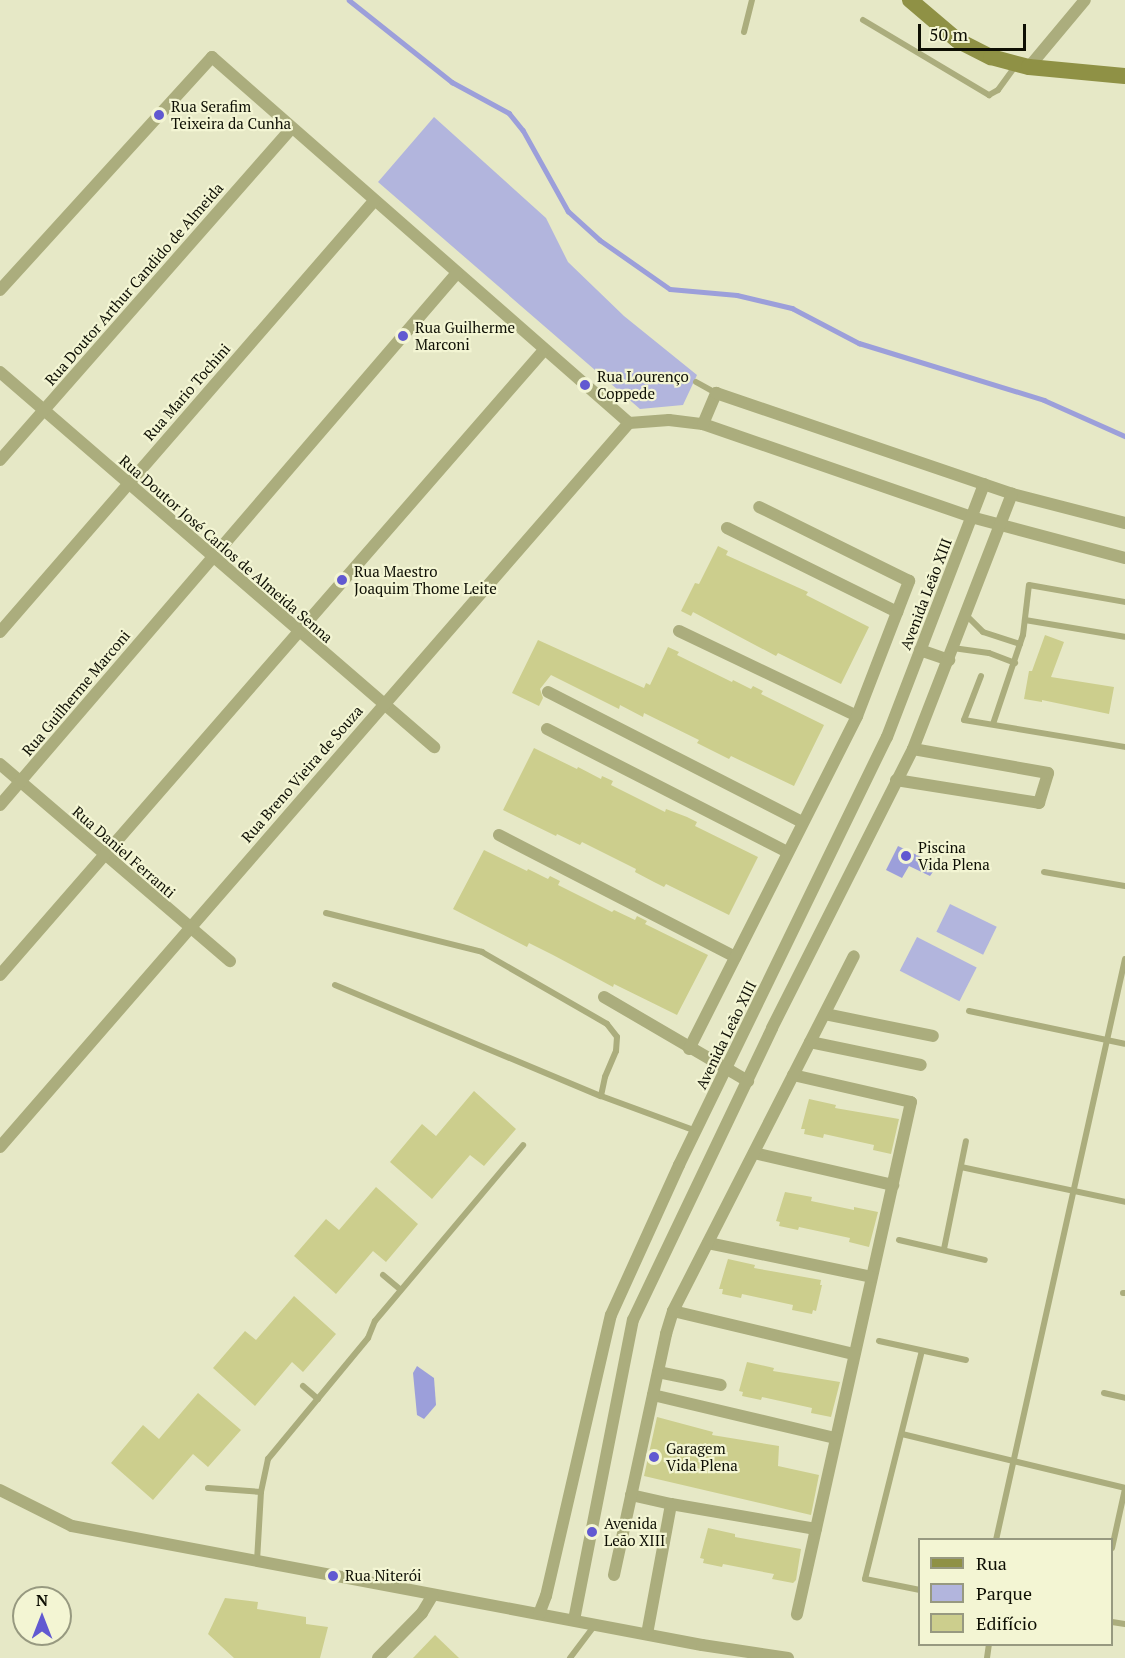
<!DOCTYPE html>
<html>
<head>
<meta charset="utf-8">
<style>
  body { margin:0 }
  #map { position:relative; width:1125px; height:1658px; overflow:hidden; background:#e6e8c6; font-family:"PT Serif",serif }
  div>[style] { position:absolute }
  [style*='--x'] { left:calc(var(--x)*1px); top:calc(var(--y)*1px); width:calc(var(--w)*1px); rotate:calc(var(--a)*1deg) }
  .green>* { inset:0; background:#b2b5dd; transform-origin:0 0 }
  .water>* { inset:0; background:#9c9fda }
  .stream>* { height:4.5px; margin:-2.25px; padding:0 2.25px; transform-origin:2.25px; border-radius:2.25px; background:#9c9fda }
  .building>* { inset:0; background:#ccce8d }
  .service>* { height:6px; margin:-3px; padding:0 3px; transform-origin:3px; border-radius:3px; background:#abad7d }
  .minor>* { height:12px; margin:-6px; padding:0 6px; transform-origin:6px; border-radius:6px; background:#abad7d }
  .secondary>* { height:16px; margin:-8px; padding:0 8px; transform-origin:8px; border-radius:8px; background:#8f9145 }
  .dots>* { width:16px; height:16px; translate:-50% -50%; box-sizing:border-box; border:3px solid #f3f5d3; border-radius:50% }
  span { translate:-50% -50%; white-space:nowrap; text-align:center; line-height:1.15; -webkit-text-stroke:4.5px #f3f5d3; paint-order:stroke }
  .poi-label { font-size:15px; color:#0e0f04 }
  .left { translate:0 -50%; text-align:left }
  .street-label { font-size:15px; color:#0e0f04 }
  .legend { position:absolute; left:918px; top:1538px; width:195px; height:108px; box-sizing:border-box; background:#f3f5d3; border:2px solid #979980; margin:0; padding:8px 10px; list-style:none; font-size:18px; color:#0e0f04 }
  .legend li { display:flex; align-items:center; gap:12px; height:30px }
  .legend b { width:30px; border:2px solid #979980 }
  .north { position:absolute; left:12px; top:1586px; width:60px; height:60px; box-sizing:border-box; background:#f3f5d3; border:2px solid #979980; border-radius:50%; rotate:0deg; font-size:16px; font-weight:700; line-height:24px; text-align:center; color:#0e0f04 }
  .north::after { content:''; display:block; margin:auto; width:21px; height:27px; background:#6159d1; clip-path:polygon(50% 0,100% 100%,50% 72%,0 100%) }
  .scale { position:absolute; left:918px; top:24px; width:108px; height:27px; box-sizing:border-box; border:3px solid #0e0f04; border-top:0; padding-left:8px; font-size:18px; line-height:21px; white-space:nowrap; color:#0e0f04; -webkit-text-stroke:4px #f3f5d3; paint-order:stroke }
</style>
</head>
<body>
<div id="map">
  <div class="green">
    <div style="clip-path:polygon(434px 117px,546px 218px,568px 262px,624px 316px,697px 375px,683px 405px,640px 409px,378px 182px)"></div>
    <div style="left:950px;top:904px;width:52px;height:31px;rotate:26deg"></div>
    <div style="left:917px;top:937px;width:67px;height:38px;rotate:27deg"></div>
  </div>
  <div class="water">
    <div style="clip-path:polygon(898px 846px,938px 865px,930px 876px,909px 866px,902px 878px,886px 870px)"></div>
    <div style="clip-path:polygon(417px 1366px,434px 1378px,436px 1405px,424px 1419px,417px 1415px,413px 1373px)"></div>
  </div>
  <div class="stream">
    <div style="--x:349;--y:0;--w:132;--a:38.5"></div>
    <div style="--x:452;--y:82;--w:65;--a:28.5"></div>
    <div style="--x:509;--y:113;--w:22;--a:51"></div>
    <div style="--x:523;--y:130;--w:93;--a:60.9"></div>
    <div style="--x:568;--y:211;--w:43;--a:42.2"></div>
    <div style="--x:600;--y:240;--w:85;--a:35"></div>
    <div style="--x:670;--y:289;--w:67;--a:5.1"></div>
    <div style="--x:737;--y:295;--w:57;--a:13.3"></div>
    <div style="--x:792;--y:308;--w:76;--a:27.6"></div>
    <div style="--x:859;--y:343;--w:194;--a:17.1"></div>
    <div style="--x:1044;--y:400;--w:89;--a:24"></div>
  </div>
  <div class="building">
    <div style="clip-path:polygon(718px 546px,728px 551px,726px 555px,808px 592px,806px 595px,869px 627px,841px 684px,778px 653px,776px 656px,693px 612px,691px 616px,681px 611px,695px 583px,699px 584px)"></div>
    <div style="clip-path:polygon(1045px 635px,1064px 642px,1051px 677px,1114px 687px,1109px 714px,1042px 700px,1042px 702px,1024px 699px,1029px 671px,1032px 671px)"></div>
    <div style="clip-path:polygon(538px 640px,644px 688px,646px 683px,650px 685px,668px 647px,679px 652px,677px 655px,732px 682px,733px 680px,751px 689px,753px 686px,763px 691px,761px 694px,824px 725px,794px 786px,731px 756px,729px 759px,697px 743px,699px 740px,644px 713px,643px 717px,620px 705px,619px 709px,551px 675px,540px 689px,543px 698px,539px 706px,512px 693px)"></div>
    <div style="clip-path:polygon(534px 748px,577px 769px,578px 767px,601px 779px,602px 776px,613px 781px,611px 785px,665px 812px,666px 809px,687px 817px,697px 822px,695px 826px,758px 857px,729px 915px,666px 884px,664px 887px,654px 882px,635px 872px,636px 869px,582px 842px,580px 845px,557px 834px,556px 836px,503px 810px)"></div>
    <div style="clip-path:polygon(484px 850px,527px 871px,528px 869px,548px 879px,550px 876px,560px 881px,558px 885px,612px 912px,614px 910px,635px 920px,637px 916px,647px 921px,645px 924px,708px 955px,677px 1015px,614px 984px,613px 987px,553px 955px,529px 943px,527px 947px,453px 909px)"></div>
    <div style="clip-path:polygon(474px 1091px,516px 1129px,484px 1166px,470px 1155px,432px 1199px,390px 1162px,422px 1124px,436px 1136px)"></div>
    <div style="clip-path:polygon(809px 1099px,836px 1105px,835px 1108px,899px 1119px,891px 1154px,873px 1150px,874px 1145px,824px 1134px,823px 1138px,804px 1134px,805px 1129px,801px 1129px)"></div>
    <div style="clip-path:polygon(376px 1187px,418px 1224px,386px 1262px,373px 1251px,336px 1294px,294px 1256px,326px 1219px,339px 1230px)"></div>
    <div style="clip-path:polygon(785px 1192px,812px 1197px,811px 1201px,854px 1210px,854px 1207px,878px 1212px,869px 1247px,849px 1242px,850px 1238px,799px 1227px,798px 1230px,779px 1226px,780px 1222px,776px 1221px)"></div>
    <div style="clip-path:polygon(728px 1259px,755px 1265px,754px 1268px,821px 1280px,820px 1285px,822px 1285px,816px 1311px,813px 1310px,812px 1314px,792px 1310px,793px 1305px,742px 1294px,741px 1298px,722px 1294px,723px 1289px,719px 1289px)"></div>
    <div style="clip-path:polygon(294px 1296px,336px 1334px,303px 1372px,292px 1362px,255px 1406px,213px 1368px,245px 1331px,256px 1340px)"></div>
    <div style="clip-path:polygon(747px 1362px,774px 1368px,773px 1371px,840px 1382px,831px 1417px,811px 1413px,812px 1408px,762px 1397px,761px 1400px,742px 1396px,743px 1392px,739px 1391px)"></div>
    <div style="clip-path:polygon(198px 1393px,241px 1430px,208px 1467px,193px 1454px,153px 1500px,111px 1463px,143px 1425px,159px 1439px)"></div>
    <div style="clip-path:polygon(657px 1417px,713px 1432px,712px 1435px,779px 1446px,778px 1466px,819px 1475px,811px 1515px,644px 1476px)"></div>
    <div style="clip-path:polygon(708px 1528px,735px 1534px,735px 1537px,801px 1549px,796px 1580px,793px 1583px,772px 1579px,774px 1574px,723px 1564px,722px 1567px,703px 1563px,704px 1559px,700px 1558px)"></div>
    <div style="clip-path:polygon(225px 1598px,258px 1602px,257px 1609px,306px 1617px,306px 1624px,328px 1627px,320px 1658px,234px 1658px,208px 1634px)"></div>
    <div style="clip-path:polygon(435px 1635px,459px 1658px,413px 1658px)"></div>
  </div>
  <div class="service">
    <div style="--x:863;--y:20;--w:147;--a:30.8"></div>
    <div style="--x:989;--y:95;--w:10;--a:-29"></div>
    <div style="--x:998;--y:90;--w:31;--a:-54"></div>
    <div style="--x:744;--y:32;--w:33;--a:-76"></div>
    <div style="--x:696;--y:382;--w:23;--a:29"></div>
    <div style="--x:966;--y:615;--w:24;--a:45"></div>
    <div style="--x:983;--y:632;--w:39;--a:18"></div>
    <div style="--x:1025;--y:620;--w:101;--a:9.6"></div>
    <div style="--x:953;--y:648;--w:36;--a:8"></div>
    <div style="--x:989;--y:653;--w:28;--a:21"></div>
    <div style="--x:981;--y:676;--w:47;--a:111.1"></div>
    <div style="--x:964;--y:720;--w:163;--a:9.5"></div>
    <div style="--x:993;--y:724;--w:94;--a:-71.4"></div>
    <div style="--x:1023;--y:635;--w:50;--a:-83.2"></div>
    <div style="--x:1029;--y:585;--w:97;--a:10"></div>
    <div style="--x:1044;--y:872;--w:82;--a:9.8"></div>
    <div style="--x:326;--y:913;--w:161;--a:14"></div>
    <div style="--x:482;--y:952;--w:144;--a:29.9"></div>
    <div style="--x:607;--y:1024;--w:16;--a:52"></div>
    <div style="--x:617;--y:1037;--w:14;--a:94"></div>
    <div style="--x:616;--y:1051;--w:28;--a:113"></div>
    <div style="--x:605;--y:1077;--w:19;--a:102"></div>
    <div style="--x:335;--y:985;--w:288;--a:22.7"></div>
    <div style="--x:601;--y:1096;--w:101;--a:20.2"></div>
    <div style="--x:969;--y:1011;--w:159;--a:11.9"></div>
    <div style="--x:961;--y:1167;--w:168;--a:12"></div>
    <div style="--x:899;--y:1240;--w:88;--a:13.1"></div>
    <div style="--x:944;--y:1249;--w:110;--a:-78.5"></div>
    <div style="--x:383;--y:1275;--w:23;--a:40"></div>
    <div style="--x:1123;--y:1293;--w:2;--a:0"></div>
    <div style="--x:879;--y:1341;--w:89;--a:12.3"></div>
    <div style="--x:303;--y:1386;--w:20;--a:41"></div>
    <div style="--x:1104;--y:1393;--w:22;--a:13"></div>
    <div style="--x:902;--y:1434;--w:229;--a:13.6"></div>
    <div style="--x:208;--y:1488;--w:53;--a:4.3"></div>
    <div style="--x:996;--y:1540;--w:595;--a:-77.48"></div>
    <div style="--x:1112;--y:1548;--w:60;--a:-77.6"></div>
    <div style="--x:257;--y:1561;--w:69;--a:-86.7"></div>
    <div style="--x:261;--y:1492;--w:34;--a:-78"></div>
    <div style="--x:268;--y:1459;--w:157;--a:-50.4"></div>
    <div style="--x:368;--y:1338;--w:18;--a:-68"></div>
    <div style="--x:375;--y:1321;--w:230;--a:-49.9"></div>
    <div style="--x:920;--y:1590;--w:56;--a:-168.7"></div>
    <div style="--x:865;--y:1579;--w:235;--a:-76"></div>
    <div style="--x:1112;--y:1622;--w:13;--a:9"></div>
    <div style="--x:570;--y:1658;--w:41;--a:-52.9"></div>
    <div style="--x:987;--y:1658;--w:14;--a:-82"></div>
  </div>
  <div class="minor">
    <div style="--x:1029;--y:67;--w:87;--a:-50.1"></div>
    <div style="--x:0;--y:290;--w:315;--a:-47.7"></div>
    <div style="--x:212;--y:57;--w:555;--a:41.27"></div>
    <div style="--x:0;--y:372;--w:574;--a:40.83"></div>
    <div style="--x:629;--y:423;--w:40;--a:-4.3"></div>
    <div style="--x:669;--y:420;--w:34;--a:7"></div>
    <div style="--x:703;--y:424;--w:284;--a:19.1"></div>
    <div style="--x:971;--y:517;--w:159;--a:14.9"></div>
    <div style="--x:703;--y:424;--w:34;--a:-67"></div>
    <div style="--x:716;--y:393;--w:313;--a:18.8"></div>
    <div style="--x:1012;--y:494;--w:117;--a:14.4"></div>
    <div style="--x:0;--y:460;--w:441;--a:-48.7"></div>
    <div style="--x:727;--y:528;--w:190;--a:26.3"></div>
    <div style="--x:679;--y:631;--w:197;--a:25.5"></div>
    <div style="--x:0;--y:632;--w:571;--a:-49.05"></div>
    <div style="--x:920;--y:650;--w:31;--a:19"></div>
    <div style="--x:548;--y:692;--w:285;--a:27.1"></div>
    <div style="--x:547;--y:729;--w:270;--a:27.1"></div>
    <div style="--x:0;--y:764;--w:303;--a:40.6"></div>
    <div style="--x:896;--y:780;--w:145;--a:9.1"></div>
    <div style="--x:1039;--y:803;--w:31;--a:-73"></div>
    <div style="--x:1048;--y:773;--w:137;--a:-169.9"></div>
    <div style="--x:0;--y:805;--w:701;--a:-49.34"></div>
    <div style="--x:499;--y:835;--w:266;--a:27.3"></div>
    <div style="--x:0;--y:975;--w:829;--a:-48.96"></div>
    <div style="--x:604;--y:997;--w:167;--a:30.3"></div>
    <div style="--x:825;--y:1014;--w:110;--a:11.5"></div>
    <div style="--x:810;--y:1042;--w:113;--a:11.7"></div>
    <div style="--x:689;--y:1049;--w:373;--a:-63.2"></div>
    <div style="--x:857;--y:716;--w:145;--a:-68.9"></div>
    <div style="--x:909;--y:581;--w:167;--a:-153.7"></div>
    <div style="--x:793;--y:1075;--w:121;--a:12.9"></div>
    <div style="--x:911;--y:1102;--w:525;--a:102.55"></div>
    <div style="--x:0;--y:1147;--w:959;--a:-49.02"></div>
    <div style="--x:754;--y:1153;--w:143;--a:13"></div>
    <div style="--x:708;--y:1243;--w:167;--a:11.7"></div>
    <div style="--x:673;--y:1311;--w:186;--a:13.4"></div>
    <div style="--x:658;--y:1372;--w:64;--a:11.7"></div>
    <div style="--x:653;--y:1395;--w:187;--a:13.3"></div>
    <div style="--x:0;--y:1490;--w:80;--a:26.6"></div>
    <div style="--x:72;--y:1526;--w:641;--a:10.7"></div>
    <div style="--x:702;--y:1645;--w:87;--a:8.6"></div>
    <div style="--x:631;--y:1495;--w:41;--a:12.7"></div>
    <div style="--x:614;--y:1575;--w:247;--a:-77.8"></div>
    <div style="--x:666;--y:1334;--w:24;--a:-73"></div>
    <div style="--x:673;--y:1311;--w:398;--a:-63"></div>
    <div style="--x:539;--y:1614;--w:19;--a:-69"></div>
    <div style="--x:546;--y:1596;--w:288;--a:-77"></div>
    <div style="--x:611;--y:1315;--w:165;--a:-65.6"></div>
    <div style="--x:679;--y:1165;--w:476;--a:-64.1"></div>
    <div style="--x:887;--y:737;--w:271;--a:-69"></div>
    <div style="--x:574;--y:1620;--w:306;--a:-78.9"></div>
    <div style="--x:633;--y:1320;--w:323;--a:-64.5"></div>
    <div style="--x:772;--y:1028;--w:313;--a:-63.2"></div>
    <div style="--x:913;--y:749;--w:274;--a:-68.8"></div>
    <div style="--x:647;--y:1634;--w:132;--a:-79.5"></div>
    <div style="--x:671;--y:1504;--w:147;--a:9.8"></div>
    <div style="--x:378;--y:1658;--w:63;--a:-45.6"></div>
    <div style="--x:422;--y:1613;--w:21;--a:-59"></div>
  </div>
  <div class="secondary">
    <div style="--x:910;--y:0;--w:62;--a:40.4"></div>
    <div style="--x:957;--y:40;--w:38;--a:27"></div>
    <div style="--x:991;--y:57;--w:39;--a:15"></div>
    <div style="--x:1029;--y:67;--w:96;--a:5.4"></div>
  </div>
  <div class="dots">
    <div style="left:159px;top:115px;background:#6159d1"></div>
    <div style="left:403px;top:336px;background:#6159d1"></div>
    <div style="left:585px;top:385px;background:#6159d1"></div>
    <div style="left:342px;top:580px;background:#6159d1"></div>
    <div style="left:906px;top:856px;background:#6159d1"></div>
    <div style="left:654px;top:1457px;background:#6159d1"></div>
    <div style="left:592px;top:1532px;background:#6159d1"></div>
    <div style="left:333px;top:1576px;background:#6159d1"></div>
  </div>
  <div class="poi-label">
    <span class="left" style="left:171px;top:115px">Rua Serafim<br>Teixeira da Cunha</span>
    <span class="left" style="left:415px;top:336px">Rua Guilherme<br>Marconi</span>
    <span class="left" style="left:597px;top:385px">Rua Lourenço<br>Coppede</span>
    <span class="left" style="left:354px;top:580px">Rua Maestro<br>Joaquim Thome Leite</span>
    <span class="left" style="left:918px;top:856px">Piscina<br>Vida Plena</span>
    <span class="left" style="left:666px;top:1457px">Garagem<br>Vida Plena</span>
    <span class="left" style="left:604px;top:1532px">Avenida<br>Leão XIII</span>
    <span class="left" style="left:345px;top:1576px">Rua Niterói</span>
  </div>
  <div class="street-label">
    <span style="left:134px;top:284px;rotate:-49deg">Rua Doutor Arthur Candido de Almeida</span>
    <span style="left:187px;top:392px;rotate:-49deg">Rua Mario Tochini</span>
    <span style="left:226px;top:549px;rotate:41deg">Rua Doutor José Carlos de Almeida Senna</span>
    <span style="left:926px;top:594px;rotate:-69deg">Avenida Leão XIII</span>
    <span style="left:76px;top:693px;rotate:-50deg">Rua Guilherme Marconi</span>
    <span style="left:302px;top:774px;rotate:-49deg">Rua Breno Vieira de Souza</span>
    <span style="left:124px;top:852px;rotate:41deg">Rua Daniel Ferranti</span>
    <span style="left:726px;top:1035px;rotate:-64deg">Avenida Leão XIII</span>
  </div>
  <ul class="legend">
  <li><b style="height:8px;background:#8f9145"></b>Rua</li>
  <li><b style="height:16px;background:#b2b5dd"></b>Parque</li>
  <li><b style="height:16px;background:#ccce8d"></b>Edifício</li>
  </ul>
  <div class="north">N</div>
  <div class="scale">50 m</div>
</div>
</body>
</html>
